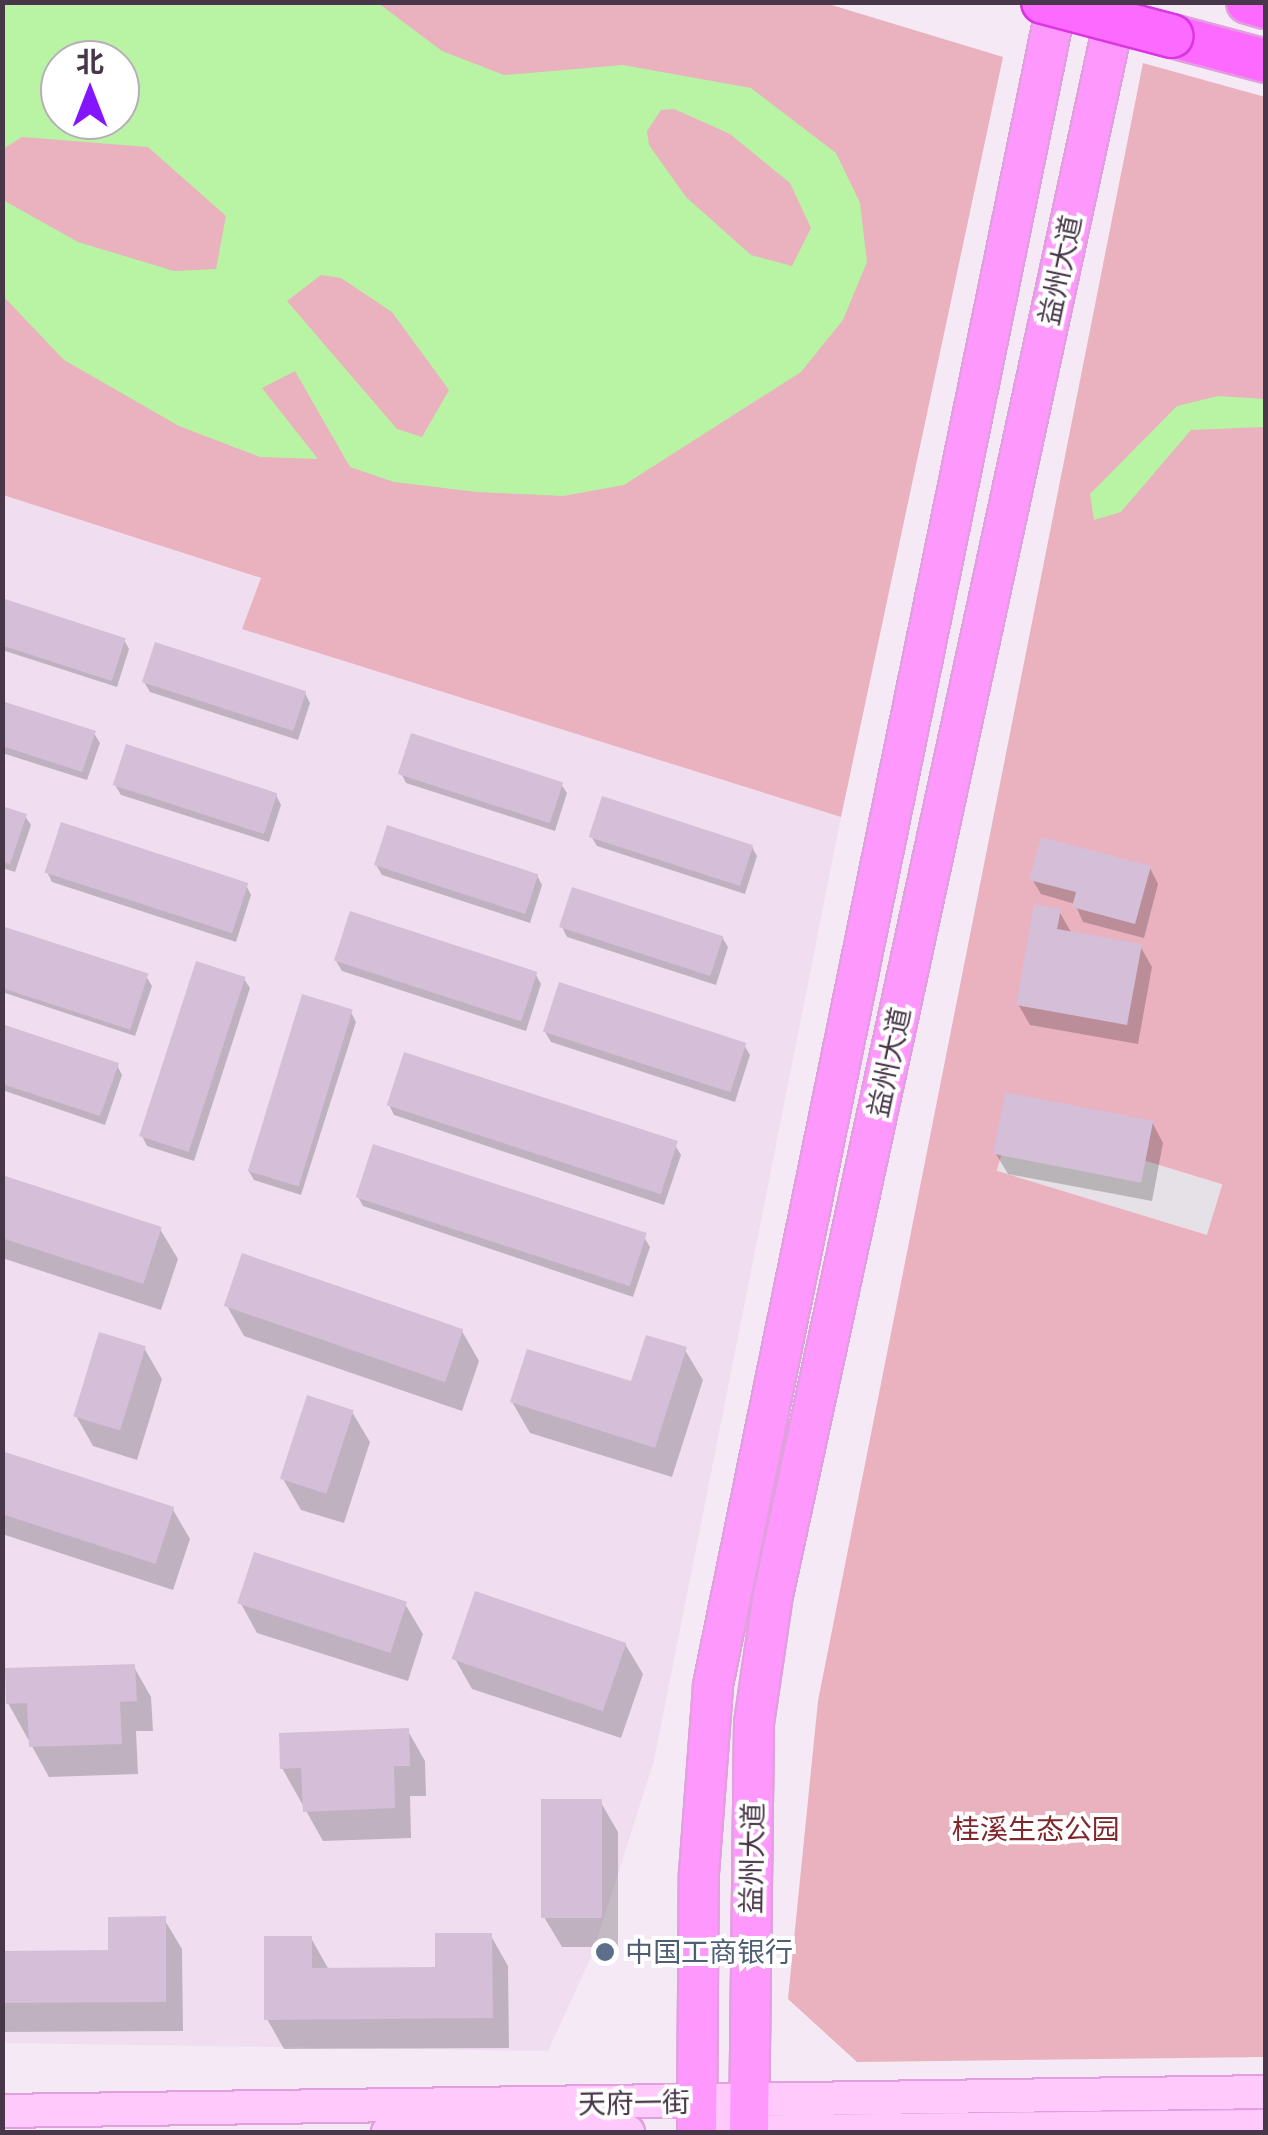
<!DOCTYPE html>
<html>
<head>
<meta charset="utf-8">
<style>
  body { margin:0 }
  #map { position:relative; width:1268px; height:2135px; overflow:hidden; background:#f5e9f5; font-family:"Golos Text","Noto Sans SC",sans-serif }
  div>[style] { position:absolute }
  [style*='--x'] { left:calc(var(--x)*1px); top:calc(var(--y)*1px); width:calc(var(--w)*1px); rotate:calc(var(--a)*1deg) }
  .residential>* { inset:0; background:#f0def0 }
  .green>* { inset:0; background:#eab1be }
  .parking>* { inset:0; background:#e6e1e6; transform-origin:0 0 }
  .water>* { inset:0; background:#b9f3a4 }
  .shadow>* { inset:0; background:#0003 }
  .building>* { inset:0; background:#d5bed7; transform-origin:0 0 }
  .roads { filter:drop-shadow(2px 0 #e29fdf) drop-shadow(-2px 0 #e29fdf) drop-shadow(0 2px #e29fdf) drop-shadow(0 -2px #e29fdf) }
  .secondary>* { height:32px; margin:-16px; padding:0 16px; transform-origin:16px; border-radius:16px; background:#ffc9fb }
  .primary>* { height:38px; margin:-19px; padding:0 19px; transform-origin:19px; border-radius:19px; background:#ff98fc }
  .highway>* { height:42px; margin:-21px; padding:0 21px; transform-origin:21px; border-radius:21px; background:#fd6aff }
  .bridges { filter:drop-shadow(2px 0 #da35e3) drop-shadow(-2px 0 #da35e3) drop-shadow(0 2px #da35e3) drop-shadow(0 -2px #da35e3) }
  .highway-bridge>* { height:42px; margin:-21px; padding:0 21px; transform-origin:21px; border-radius:21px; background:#fd6aff }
  .dots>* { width:28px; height:28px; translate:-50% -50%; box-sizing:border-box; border:5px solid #fff; border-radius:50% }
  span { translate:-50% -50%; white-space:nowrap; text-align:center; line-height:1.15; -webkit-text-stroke:8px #fff; paint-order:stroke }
  .street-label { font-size:28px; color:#483749 }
  .park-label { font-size:28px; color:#7e272c }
  .service-label { font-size:28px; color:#4e5e75 }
  .left { translate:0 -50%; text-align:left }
  .frame { position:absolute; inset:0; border:5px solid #483749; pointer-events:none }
  .north { position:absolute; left:40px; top:40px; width:100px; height:100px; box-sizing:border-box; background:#fff; border:2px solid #b6afb6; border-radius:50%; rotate:0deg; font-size:28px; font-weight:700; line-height:40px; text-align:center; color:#483749 }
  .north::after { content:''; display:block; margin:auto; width:35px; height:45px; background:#8316ff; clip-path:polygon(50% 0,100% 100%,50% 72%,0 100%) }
</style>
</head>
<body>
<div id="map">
  <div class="residential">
    <div style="clip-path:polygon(3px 495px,262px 579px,243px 629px,841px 817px,654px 1761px,592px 1955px,548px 2051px,3px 2043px)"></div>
  </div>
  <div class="green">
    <div style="clip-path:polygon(evenodd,3px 3px,825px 3px,1003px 57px,841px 817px,242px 629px,261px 578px,3px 495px,3px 3px,60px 60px,120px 60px,120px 120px,60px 120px,60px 60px)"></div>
    <div style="clip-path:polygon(1143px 63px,1265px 97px,1265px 2057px,857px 2062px,788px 1999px,818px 1701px)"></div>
  </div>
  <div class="parking">
    <div style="left:1012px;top:1120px;width:220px;height:53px;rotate:17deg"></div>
  </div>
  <div class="water">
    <div style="clip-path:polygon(evenodd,3px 2px,378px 3px,442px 51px,504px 75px,623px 65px,751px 88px,836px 153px,860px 203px,867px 262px,843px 320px,801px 372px,624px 485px,563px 496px,477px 492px,394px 482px,350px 467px,295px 371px,262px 388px,318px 459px,260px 457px,179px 426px,64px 360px,3px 296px,3px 200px,78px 242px,174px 271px,216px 269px,226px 216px,148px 147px,22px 137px,3px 149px,3px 2px,60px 60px,120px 60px,120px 120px,60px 120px,60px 60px,3px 2px,674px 109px,730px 134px,790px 183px,811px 228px,792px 266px,751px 255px,686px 197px,649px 145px,647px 131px,661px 110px,674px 109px,3px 2px,321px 275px,341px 278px,392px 312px,449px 390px,422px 437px,397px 429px,287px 301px,321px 275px)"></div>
    <div style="clip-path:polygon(1218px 396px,1265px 399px,1265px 427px,1191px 430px,1121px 512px,1094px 520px,1090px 494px,1177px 406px)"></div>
  </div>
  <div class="shadow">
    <div style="clip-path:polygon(2px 601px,124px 640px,129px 649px,117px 687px,2px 650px)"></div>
    <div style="clip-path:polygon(144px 682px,305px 693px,310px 703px,298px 740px,150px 692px)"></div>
    <div style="clip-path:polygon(2px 704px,94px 733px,100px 743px,87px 780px,2px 753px)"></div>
    <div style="clip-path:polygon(401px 773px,561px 784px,567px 793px,555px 831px,406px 783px)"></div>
    <div style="clip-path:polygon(115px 785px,276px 795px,281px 805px,269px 842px,121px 795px)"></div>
    <div style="clip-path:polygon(2px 808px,25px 816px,31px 825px,15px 872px,2px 868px)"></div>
    <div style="clip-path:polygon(591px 836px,752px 847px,757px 856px,745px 894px,597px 846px)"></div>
    <div style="clip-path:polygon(376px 865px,537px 875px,542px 885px,530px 923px,382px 875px)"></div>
    <div style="clip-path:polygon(1150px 868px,1158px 884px,1144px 938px,1083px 922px,1075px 904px,1041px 894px,1032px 879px)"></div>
    <div style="clip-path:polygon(47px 872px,246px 885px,251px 895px,236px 942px,52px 882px)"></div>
    <div style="clip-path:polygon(1059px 911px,1071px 932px,1140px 946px,1152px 967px,1138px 1044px,1030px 1025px,1018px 1004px)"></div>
    <div style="clip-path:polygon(562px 927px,722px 937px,728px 947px,716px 985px,567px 937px)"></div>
    <div style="clip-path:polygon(2px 928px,146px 976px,152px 986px,135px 1036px,2px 992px)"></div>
    <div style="clip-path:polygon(336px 961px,536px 975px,541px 984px,526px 1031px,342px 971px)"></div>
    <div style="clip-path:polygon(244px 979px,250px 988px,194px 1161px,147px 1146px,142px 1136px)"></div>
    <div style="clip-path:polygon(351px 1012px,356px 1022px,301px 1195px,254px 1180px,248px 1170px)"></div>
    <div style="clip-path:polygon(2px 1027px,117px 1065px,122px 1075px,105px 1125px,2px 1090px)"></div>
    <div style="clip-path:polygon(545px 1032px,744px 1045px,750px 1055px,735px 1102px,551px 1042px)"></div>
    <div style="clip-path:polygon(389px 1105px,675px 1145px,681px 1155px,664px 1205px,394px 1115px)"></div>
    <div style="clip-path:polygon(1152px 1122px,1163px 1143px,1152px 1201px,1008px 1174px,996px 1154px)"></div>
    <div style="clip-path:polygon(2px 1177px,160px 1229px,178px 1259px,161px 1310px,2px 1258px)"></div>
    <div style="clip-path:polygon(358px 1197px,644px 1237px,650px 1247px,633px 1297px,363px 1206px)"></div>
    <div style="clip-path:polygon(227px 1306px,462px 1331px,479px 1361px,462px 1411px,244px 1336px)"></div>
    <div style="clip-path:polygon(144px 1348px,162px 1379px,137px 1460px,93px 1446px,76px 1416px)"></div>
    <div style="clip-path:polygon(685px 1350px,703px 1380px,672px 1477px,530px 1433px,512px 1402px,633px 1384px)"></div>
    <div style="clip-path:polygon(352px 1412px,370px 1442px,344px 1523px,301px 1510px,283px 1479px)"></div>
    <div style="clip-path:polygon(2px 1453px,172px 1508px,190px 1539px,173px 1590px,2px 1534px)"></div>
    <div style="clip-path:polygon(240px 1602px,405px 1604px,423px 1634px,408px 1681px,257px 1633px)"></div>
    <div style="clip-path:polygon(625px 1644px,643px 1674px,621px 1738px,472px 1689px,455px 1659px)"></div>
    <div style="clip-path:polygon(134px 1667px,151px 1697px,153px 1731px,136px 1731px,138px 1774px,49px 1777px,8px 1703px)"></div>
    <div style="clip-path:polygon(408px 1731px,425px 1761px,426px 1796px,410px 1796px,411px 1838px,323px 1841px,282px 1768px)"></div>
    <div style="clip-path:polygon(600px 1801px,618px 1832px,618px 1947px,562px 1947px,544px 1917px)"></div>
    <div style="clip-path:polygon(164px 1919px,182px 1949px,183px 2031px,2px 2032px,2px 1953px,111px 1953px)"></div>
    <div style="clip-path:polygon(491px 1936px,508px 1966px,509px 2048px,284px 2049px,267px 2019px,311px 1938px,329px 1970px,437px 1969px)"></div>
  </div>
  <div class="building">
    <div style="left:2px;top:598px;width:130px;height:45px;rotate:18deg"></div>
    <div style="left:155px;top:642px;width:159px;height:42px;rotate:18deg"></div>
    <div style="clip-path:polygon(2px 701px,96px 731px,82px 772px,2px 746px)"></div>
    <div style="left:411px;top:733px;width:160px;height:43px;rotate:18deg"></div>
    <div style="left:126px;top:744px;width:159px;height:43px;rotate:18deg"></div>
    <div style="left:602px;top:796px;width:159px;height:43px;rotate:18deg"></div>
    <div style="clip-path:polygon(2px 806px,27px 814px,10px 864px,2px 861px)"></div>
    <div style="left:61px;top:822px;width:197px;height:53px;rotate:18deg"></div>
    <div style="left:387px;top:825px;width:159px;height:42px;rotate:18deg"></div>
    <div style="clip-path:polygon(1041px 837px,1151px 866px,1135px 924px,1072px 907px,1076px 892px,1029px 880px)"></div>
    <div style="left:572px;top:887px;width:159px;height:42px;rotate:18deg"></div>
    <div style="clip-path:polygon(1034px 904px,1061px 909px,1057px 929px,1142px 944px,1127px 1025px,1016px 1005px)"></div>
    <div style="left:350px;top:911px;width:197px;height:52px;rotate:18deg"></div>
    <div style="left:2px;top:926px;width:154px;height:59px;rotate:18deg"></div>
    <div style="left:196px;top:961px;width:52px;height:184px;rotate:18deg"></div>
    <div style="left:559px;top:982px;width:197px;height:52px;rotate:18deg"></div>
    <div style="left:302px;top:994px;width:53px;height:185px;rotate:17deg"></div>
    <div style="clip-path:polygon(2px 1024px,119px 1063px,100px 1116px,2px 1084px)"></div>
    <div style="left:404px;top:1052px;width:288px;height:56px;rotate:18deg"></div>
    <div style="left:1005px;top:1092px;width:151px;height:63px;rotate:11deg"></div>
    <div style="left:373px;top:1144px;width:288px;height:56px;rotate:18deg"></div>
    <div style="left:2px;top:1175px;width:168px;height:60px;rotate:18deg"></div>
    <div style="left:242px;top:1253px;width:234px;height:56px;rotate:19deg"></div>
    <div style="left:99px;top:1332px;width:49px;height:88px;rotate:17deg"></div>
    <div style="clip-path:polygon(646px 1335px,687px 1347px,655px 1448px,510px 1402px,527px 1349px,631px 1381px)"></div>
    <div style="left:307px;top:1395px;width:49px;height:88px;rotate:18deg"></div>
    <div style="left:2px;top:1451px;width:181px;height:60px;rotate:18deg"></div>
    <div style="left:254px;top:1552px;width:161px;height:54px;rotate:18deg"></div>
    <div style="left:475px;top:1591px;width:160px;height:72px;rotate:19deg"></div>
    <div style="clip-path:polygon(135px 1664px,137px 1701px,120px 1702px,122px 1744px,29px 1747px,27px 1703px,6px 1704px,5px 1668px)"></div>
    <div style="clip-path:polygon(409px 1728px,410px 1766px,394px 1766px,395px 1808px,303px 1812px,301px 1768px,280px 1769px,279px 1733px)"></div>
    <div style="left:541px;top:1799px;width:61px;height:119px"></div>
    <div style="clip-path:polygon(166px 1916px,166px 2002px,2px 2003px,2px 1951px,108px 1950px,108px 1917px)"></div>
    <div style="clip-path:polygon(435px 1933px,492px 1933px,493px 2018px,264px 2020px,264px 1936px,312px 1936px,312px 1968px,435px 1967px)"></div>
  </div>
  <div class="roads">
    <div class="secondary">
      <div style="--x:2;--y:2111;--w:1264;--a:-0.86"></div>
      <div style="--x:388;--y:2132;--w:240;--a:0"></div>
      <div style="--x:702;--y:2132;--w:564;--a:-0.61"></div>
    </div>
    <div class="primary">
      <div style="--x:697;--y:2132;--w:259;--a:-89.6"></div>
      <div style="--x:699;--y:1873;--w:189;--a:-85.7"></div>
      <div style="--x:713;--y:1685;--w:1718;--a:-78.45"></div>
      <div style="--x:749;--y:2132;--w:409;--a:-89.3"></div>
      <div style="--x:754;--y:1723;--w:129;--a:-81.6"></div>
      <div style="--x:773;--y:1595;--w:1630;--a:-77.78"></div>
    </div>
    <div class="highway">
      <div style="--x:1248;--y:2;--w:19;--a:16"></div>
      <div style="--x:1172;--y:36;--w:97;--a:14.9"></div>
    </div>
  </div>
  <div class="bridges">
    <div class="highway-bridge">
      <div style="--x:1043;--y:2;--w:133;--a:14.8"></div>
    </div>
  </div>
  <div class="dots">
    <div style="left:605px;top:1952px;background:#5c6f8a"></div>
  </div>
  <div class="street-label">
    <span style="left:1060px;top:270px;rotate:-78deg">益州大道</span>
    <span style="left:889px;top:1062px;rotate:-78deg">益州大道</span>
    <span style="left:752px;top:1858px;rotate:-89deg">益州大道</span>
    <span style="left:634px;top:2103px;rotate:-1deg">天府一街</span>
  </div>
  <div class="park-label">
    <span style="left:1036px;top:1829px">桂溪生态公园</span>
  </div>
  <div class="service-label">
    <span class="left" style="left:625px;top:1952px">中国工商银行</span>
  </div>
  <div class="frame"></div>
  <div class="north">北</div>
</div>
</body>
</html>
